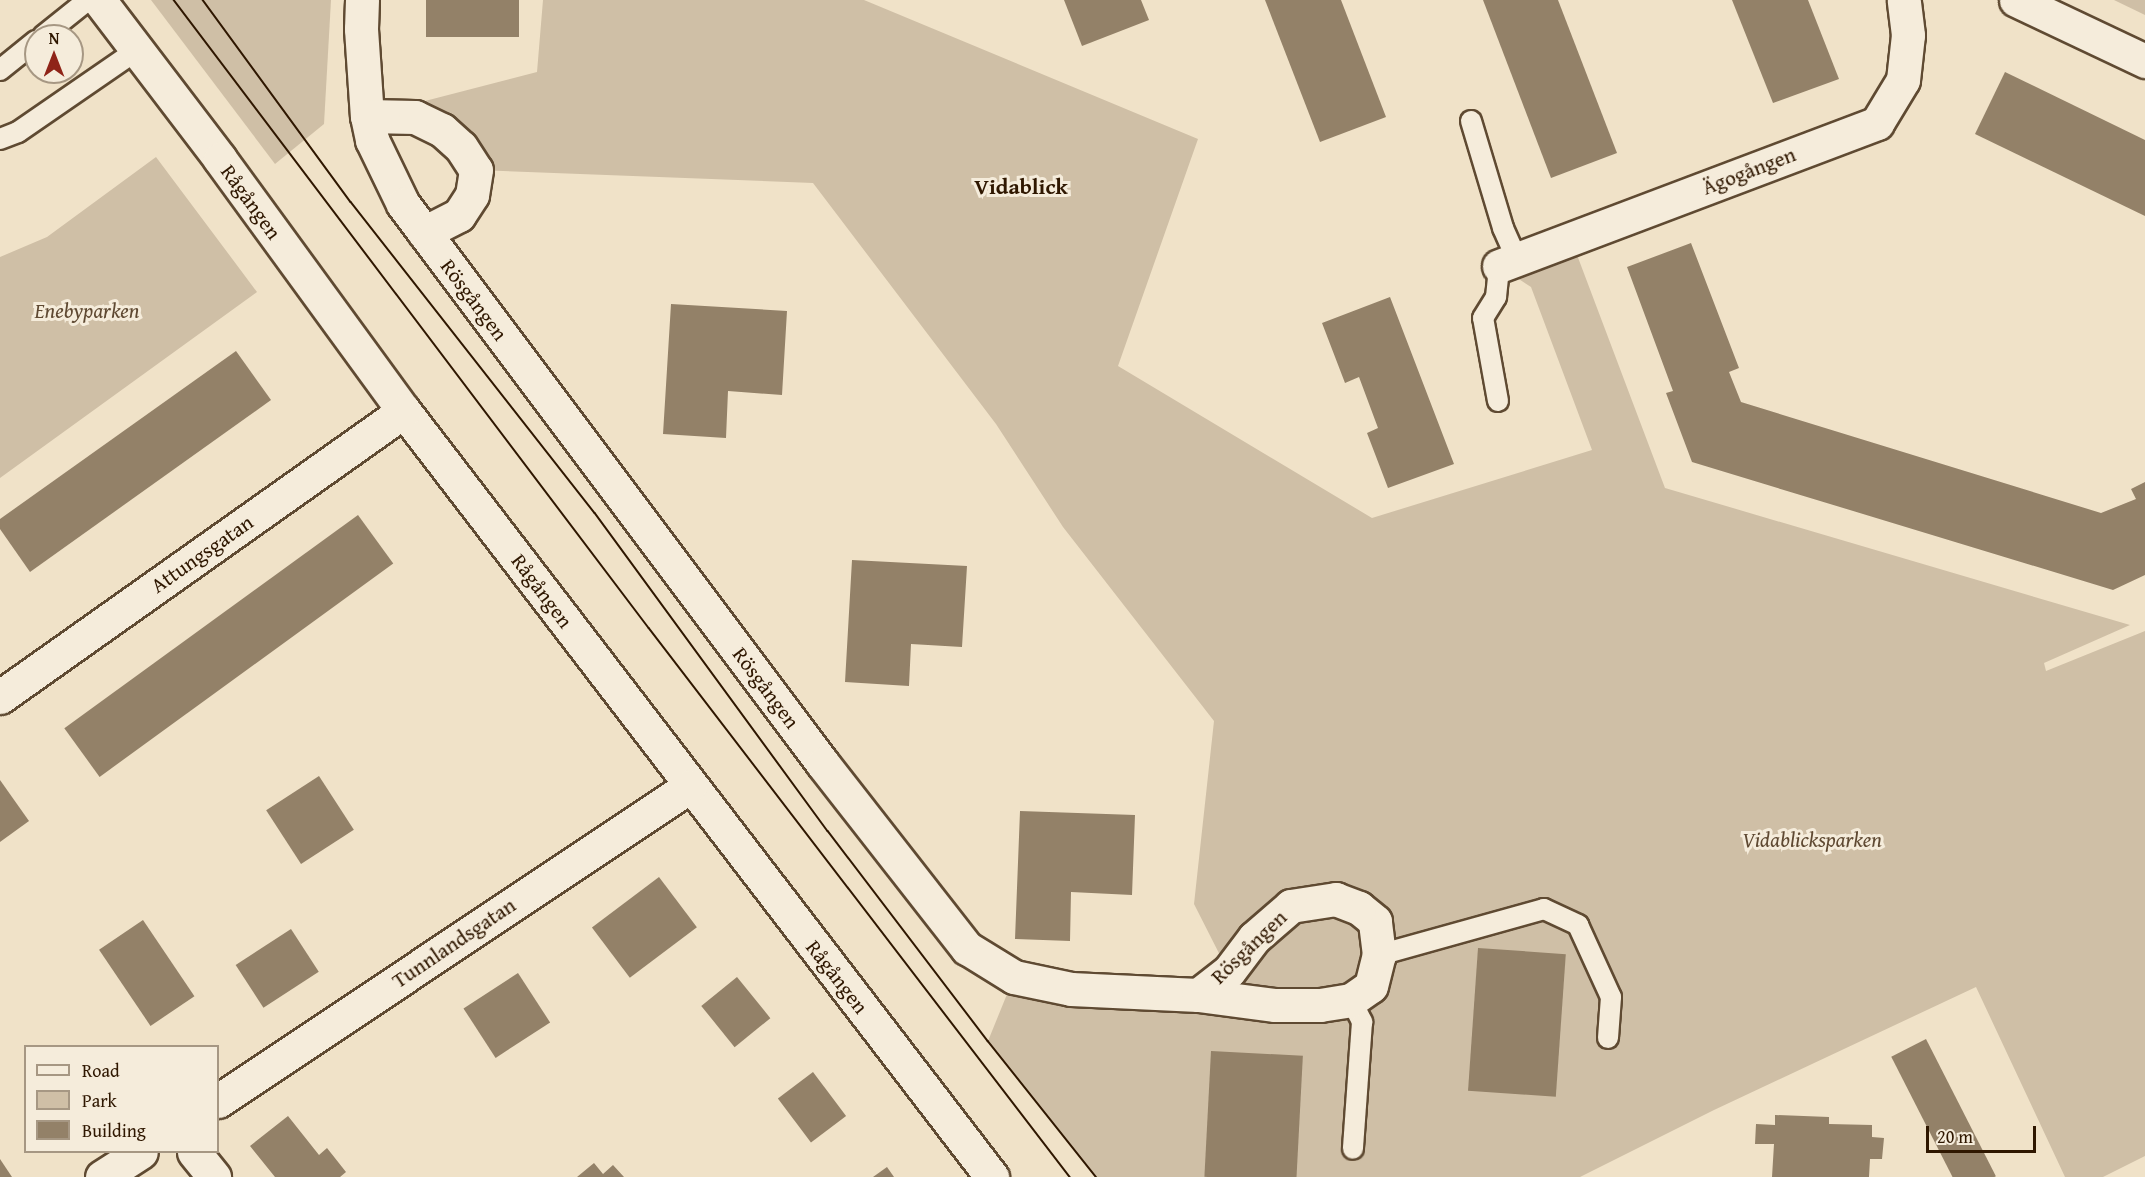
<!DOCTYPE html>
<html>
<head>
<meta charset="utf-8">
<style>
  body { margin:0 }
  #map { position:relative; width:2145px; height:1177px; overflow:hidden; background:#f0e2c8; font-family:"Gentium Book Plus",serif }
  div>[style] { position:absolute }
  [style*='--x'] { left:calc(var(--x)*1px); top:calc(var(--y)*1px); width:calc(var(--w)*1px); rotate:calc(var(--a)*1deg) }
  .green>* { inset:0; background:#cfbfa6 }
  .building>* { inset:0; background:#938168; transform-origin:0 0 }
  .roads { filter:drop-shadow(2px 0 #5f4a32) drop-shadow(-2px 0 #5f4a32) drop-shadow(0 2px #5f4a32) drop-shadow(0 -2px #5f4a32) }
  .lane>* { height:20px; margin:-10px; padding:0 10px; transform-origin:10px; border-radius:10px; background:#f5ecdb }
  .street>* { height:33px; margin:-16.5px; padding:0 16.5px; transform-origin:16.5px; border-radius:16.5px; background:#f5ecdb }
  .tram>* { height:1.5px; margin:-0.75px; padding:0 0.75px; transform-origin:0.75px; border-radius:0.75px; background:#2f1700 }
  span { translate:-50% -50%; white-space:nowrap; text-align:center; line-height:1.15; -webkit-text-stroke:6px #f5ecdb; paint-order:stroke }
  .street-label { font-size:21px; color:#2f1700 }
  .park-label { font-size:21px; color:#5f4932; font-style:italic }
  .neighbourhood-label { font-size:22px; color:#2f1700; font-weight:700 }
  .legend { position:absolute; left:24px; top:1045px; width:195px; height:108px; box-sizing:border-box; background:#f5ecdb; border:2px solid #a69783; margin:0; padding:8px 10px; list-style:none; font-size:18px; color:#2f1700 }
  .legend li { display:flex; align-items:center; gap:12px; height:30px }
  .legend b { width:30px; border:2px solid #a69783 }
  .north { position:absolute; left:24px; top:24px; width:60px; height:60px; box-sizing:border-box; background:#f5ecdb; border:2px solid #a69783; border-radius:50%; rotate:0deg; font-size:16px; font-weight:700; line-height:24px; text-align:center; color:#2f1700 }
  .north::after { content:''; display:block; margin:auto; width:21px; height:27px; background:#8f2418; clip-path:polygon(50% 0,100% 100%,50% 72%,0 100%) }
  .scale { position:absolute; left:1926px; top:1126px; width:110px; height:27px; box-sizing:border-box; border:3px solid #2f1700; border-top:0; padding-left:8px; font-size:18px; line-height:21px; white-space:nowrap; color:#2f1700; -webkit-text-stroke:4px #f5ecdb; paint-order:stroke }
</style>
</head>
<body>
<div id="map">
  <div class="green">
    <div style="clip-path:polygon(151px 0,331px 0,324px 124px,275px 164px)"></div>
    <div style="clip-path:polygon(543px 0,864px 0,1198px 139px,1118px 366px,1372px 518px,1592px 450px,1531px 287px,1499px 266px,1571px 239px,1665px 488px,2130px 625px,2044px 663px,2046px 671px,2145px 631px,2145px 1156px,2103px 1177px,2065px 1177px,1976px 987px,1714px 1110px,1580px 1177px,1096px 1177px,988px 1041px,1014px 977px,1197px 995px,1228px 971px,1194px 904px,1214px 721px,1063px 527px,996px 424px,813px 183px,476px 170px,461px 147px,367px 116px,537px 72px)"></div>
    <div style="clip-path:polygon(2114px 0,2145px 0,2145px 15px)"></div>
    <div style="clip-path:polygon(156px 157px,257px 292px,0 478px,0 257px,47px 237px)"></div>
  </div>
  <div class="building">
    <div style="left:426px;top:0;width:93px;height:37px"></div>
    <div style="clip-path:polygon(1064px 0,1141px 0,1149px 20px,1082px 46px)"></div>
    <div style="clip-path:polygon(1265px 0,1341px 0,1386px 117px,1320px 142px)"></div>
    <div style="clip-path:polygon(1483px 0,1558px 0,1617px 153px,1551px 178px)"></div>
    <div style="clip-path:polygon(1732px 0,1808px 0,1839px 79px,1773px 103px)"></div>
    <div style="clip-path:polygon(2005px 72px,2145px 140px,2145px 216px,1975px 134px)"></div>
    <div style="clip-path:polygon(1691px 243px,1739px 368px,1729px 372px,1741px 402px,2101px 513px,2136px 499px,2131px 489px,2145px 482px,2145px 575px,2113px 590px,1692px 462px,1666px 393px,1673px 391px,1627px 267px)"></div>
    <div style="clip-path:polygon(1390px 297px,1454px 464px,1388px 488px,1367px 433px,1378px 428px,1359px 377px,1345px 383px,1322px 323px)"></div>
    <div style="clip-path:polygon(671px 304px,787px 311px,782px 395px,728px 391px,726px 438px,663px 434px)"></div>
    <div style="clip-path:polygon(236px 351px,271px 400px,30px 572px,0 529px,0 519px)"></div>
    <div style="left:358px;top:515px;width:60px;height:363px;rotate:54deg"></div>
    <div style="clip-path:polygon(852px 560px,967px 566px,962px 647px,911px 644px,909px 686px,845px 682px)"></div>
    <div style="left:319px;top:776px;width:64px;height:63px;rotate:57deg"></div>
    <div style="clip-path:polygon(0 780px,29px 821px,0 842px)"></div>
    <div style="clip-path:polygon(1020px 811px,1135px 815px,1132px 895px,1071px 892px,1070px 941px,1015px 939px)"></div>
    <div style="left:659px;top:877px;width:63px;height:84px;rotate:53deg"></div>
    <div style="left:143px;top:920px;width:92px;height:53px;rotate:56deg"></div>
    <div style="left:291px;top:929px;width:51px;height:66px;rotate:57deg"></div>
    <div style="left:1478px;top:948px;width:88px;height:143px;rotate:4deg"></div>
    <div style="left:518px;top:973px;width:59px;height:65px;rotate:57deg"></div>
    <div style="left:737px;top:977px;width:53px;height:46px;rotate:51deg"></div>
    <div style="left:1926px;top:1039px;width:154px;height:39px;rotate:63deg"></div>
    <div style="left:1211px;top:1051px;width:92px;height:126px;rotate:3deg"></div>
    <div style="left:813px;top:1072px;width:55px;height:44px;rotate:53deg"></div>
    <div style="clip-path:polygon(1775px 1115px,1829px 1117px,1829px 1124px,1872px 1125px,1872px 1137px,1884px 1138px,1882px 1159px,1870px 1159px,1869px 1177px,1772px 1177px,1774px 1144px,1755px 1144px,1756px 1124px,1775px 1125px)"></div>
    <div style="clip-path:polygon(288px 1116px,319px 1155px,327px 1148px,346px 1172px,340px 1177px,275px 1177px,250px 1146px)"></div>
    <div style="clip-path:polygon(0 1159px,12px 1177px,0 1177px)"></div>
    <div style="clip-path:polygon(594px 1163px,603px 1174px,613px 1165px,624px 1177px,577px 1177px)"></div>
    <div style="clip-path:polygon(887px 1167px,894px 1177px,873px 1177px)"></div>
  </div>
  <div class="roads">
    <div class="lane">
      <div style="--x:43;--y:36;--w:58;--a:-38.7"></div>
      <div style="--x:0;--y:70;--w:46;--a:-38.9"></div>
      <div style="--x:1471;--y:121;--w:112;--a:73.3"></div>
      <div style="--x:1503;--y:228;--w:34;--a:66"></div>
      <div style="--x:0;--y:139;--w:19;--a:-21"></div>
      <div style="--x:18;--y:132;--w:145;--a:-34.6"></div>
      <div style="--x:1498;--y:401;--w:84;--a:-100.2"></div>
      <div style="--x:1483;--y:318;--w:25;--a:-58"></div>
      <div style="--x:1496;--y:297;--w:31;--a:-84"></div>
      <div style="--x:1379;--y:955;--w:171;--a:-15.6"></div>
      <div style="--x:1544;--y:909;--w:38;--a:25"></div>
      <div style="--x:1578;--y:925;--w:79;--a:65.4"></div>
      <div style="--x:1611;--y:997;--w:41;--a:94.2"></div>
      <div style="--x:1351;--y:1000;--w:25;--a:63"></div>
      <div style="--x:1362;--y:1022;--w:127;--a:94.1"></div>
    </div>
    <div class="street">
      <div style="--x:99;--y:0;--w:200;--a:52.7"></div>
      <div style="--x:220;--y:159;--w:312;--a:53.9"></div>
      <div style="--x:404;--y:411;--w:966;--a:52.49"></div>
      <div style="--x:362;--y:0;--w:29;--a:92"></div>
      <div style="--x:361;--y:29;--w:87;--a:86.1"></div>
      <div style="--x:367;--y:116;--w:25;--a:78"></div>
      <div style="--x:372;--y:140;--w:71;--a:64.2"></div>
      <div style="--x:403;--y:204;--w:700;--a:53.13"></div>
      <div style="--x:823;--y:764;--w:234;--a:52"></div>
      <div style="--x:967;--y:948;--w:55;--a:31.7"></div>
      <div style="--x:1014;--y:977;--w:58;--a:11.9"></div>
      <div style="--x:1071;--y:989;--w:127;--a:2.7"></div>
      <div style="--x:1198;--y:995;--w:78;--a:7.4"></div>
      <div style="--x:1275;--y:1005;--w:45;--a:0"></div>
      <div style="--x:1320;--y:1005;--w:31;--a:-9"></div>
      <div style="--x:1351;--y:1000;--w:24;--a:-35"></div>
      <div style="--x:1371;--y:986;--w:32;--a:-76"></div>
      <div style="--x:1379;--y:955;--w:34;--a:-97"></div>
      <div style="--x:1375;--y:921;--w:21;--a:-141"></div>
      <div style="--x:1359;--y:908;--w:25;--a:-159"></div>
      <div style="--x:1336;--y:899;--w:46;--a:171.2"></div>
      <div style="--x:1291;--y:906;--w:49;--a:139.1"></div>
      <div style="--x:1254;--y:938;--w:41;--a:127.1"></div>
      <div style="--x:1229;--y:971;--w:39;--a:142"></div>
      <div style="--x:2016;--y:0;--w:143;--a:25.3"></div>
      <div style="--x:367;--y:116;--w:48;--a:1.2"></div>
      <div style="--x:415;--y:117;--w:30;--a:26"></div>
      <div style="--x:442;--y:130;--w:25;--a:42"></div>
      <div style="--x:461;--y:147;--w:27;--a:57"></div>
      <div style="--x:476;--y:170;--w:25;--a:99"></div>
      <div style="--x:472;--y:195;--w:24;--a:123"></div>
      <div style="--x:459;--y:215;--w:39;--a:153"></div>
      <div style="--x:1499;--y:266;--w:404;--a:-20.7"></div>
      <div style="--x:1877;--y:123;--w:50;--a:-58.8"></div>
      <div style="--x:1903;--y:80;--w:45;--a:-83.7"></div>
      <div style="--x:1908;--y:35;--w:35;--a:-97"></div>
      <div style="--x:0;--y:697;--w:495;--a:-35.3"></div>
      <div style="--x:218;--y:1101;--w:567;--a:-33.72"></div>
      <div style="--x:194;--y:1152;--w:32;--a:51"></div>
      <div style="--x:102;--y:1177;--w:46;--a:-32.7"></div>
    </div>
  </div>
  <div class="tram">
    <div style="--x:174;--y:0;--w:787;--a:52.9"></div>
    <div style="--x:649;--y:628;--w:692;--a:52.52"></div>
    <div style="--x:203;--y:0;--w:250;--a:53.8"></div>
    <div style="--x:351;--y:202;--w:395;--a:51.9"></div>
    <div style="--x:595;--y:513;--w:394;--a:53.8"></div>
    <div style="--x:828;--y:831;--w:264;--a:52.7"></div>
    <div style="--x:988;--y:1041;--w:174;--a:51.5"></div>
  </div>
  <div class="street-label">
    <span style="left:1749px;top:171px;rotate:-21deg">Ägogången</span>
    <span style="left:251px;top:202px;rotate:54deg">Rågången</span>
    <span style="left:474px;top:300px;rotate:53deg">Rösgången</span>
    <span style="left:202px;top:554px;rotate:-35deg">Attungsgatan</span>
    <span style="left:542px;top:591px;rotate:53deg">Rågången</span>
    <span style="left:766px;top:688px;rotate:53deg">Rösgången</span>
    <span style="left:454px;top:943px;rotate:-34deg">Tunnlandsgatan</span>
    <span style="left:1249px;top:947px;rotate:-44deg">Rösgången</span>
    <span style="left:837px;top:977px;rotate:52deg">Rågången</span>
  </div>
  <div class="park-label">
    <span style="left:87px;top:311px">Enebyparken</span>
    <span style="left:1812px;top:840px">Vidablicksparken</span>
  </div>
  <div class="neighbourhood-label">
    <span style="left:1021px;top:187px">Vidablick</span>
  </div>
  <ul class="legend">
  <li><b style="height:8px;background:#f5ecdb"></b>Road</li>
  <li><b style="height:16px;background:#cfbfa6"></b>Park</li>
  <li><b style="height:16px;background:#938168"></b>Building</li>
  </ul>
  <div class="north">N</div>
  <div class="scale">20 m</div>
</div>
</body>
</html>
